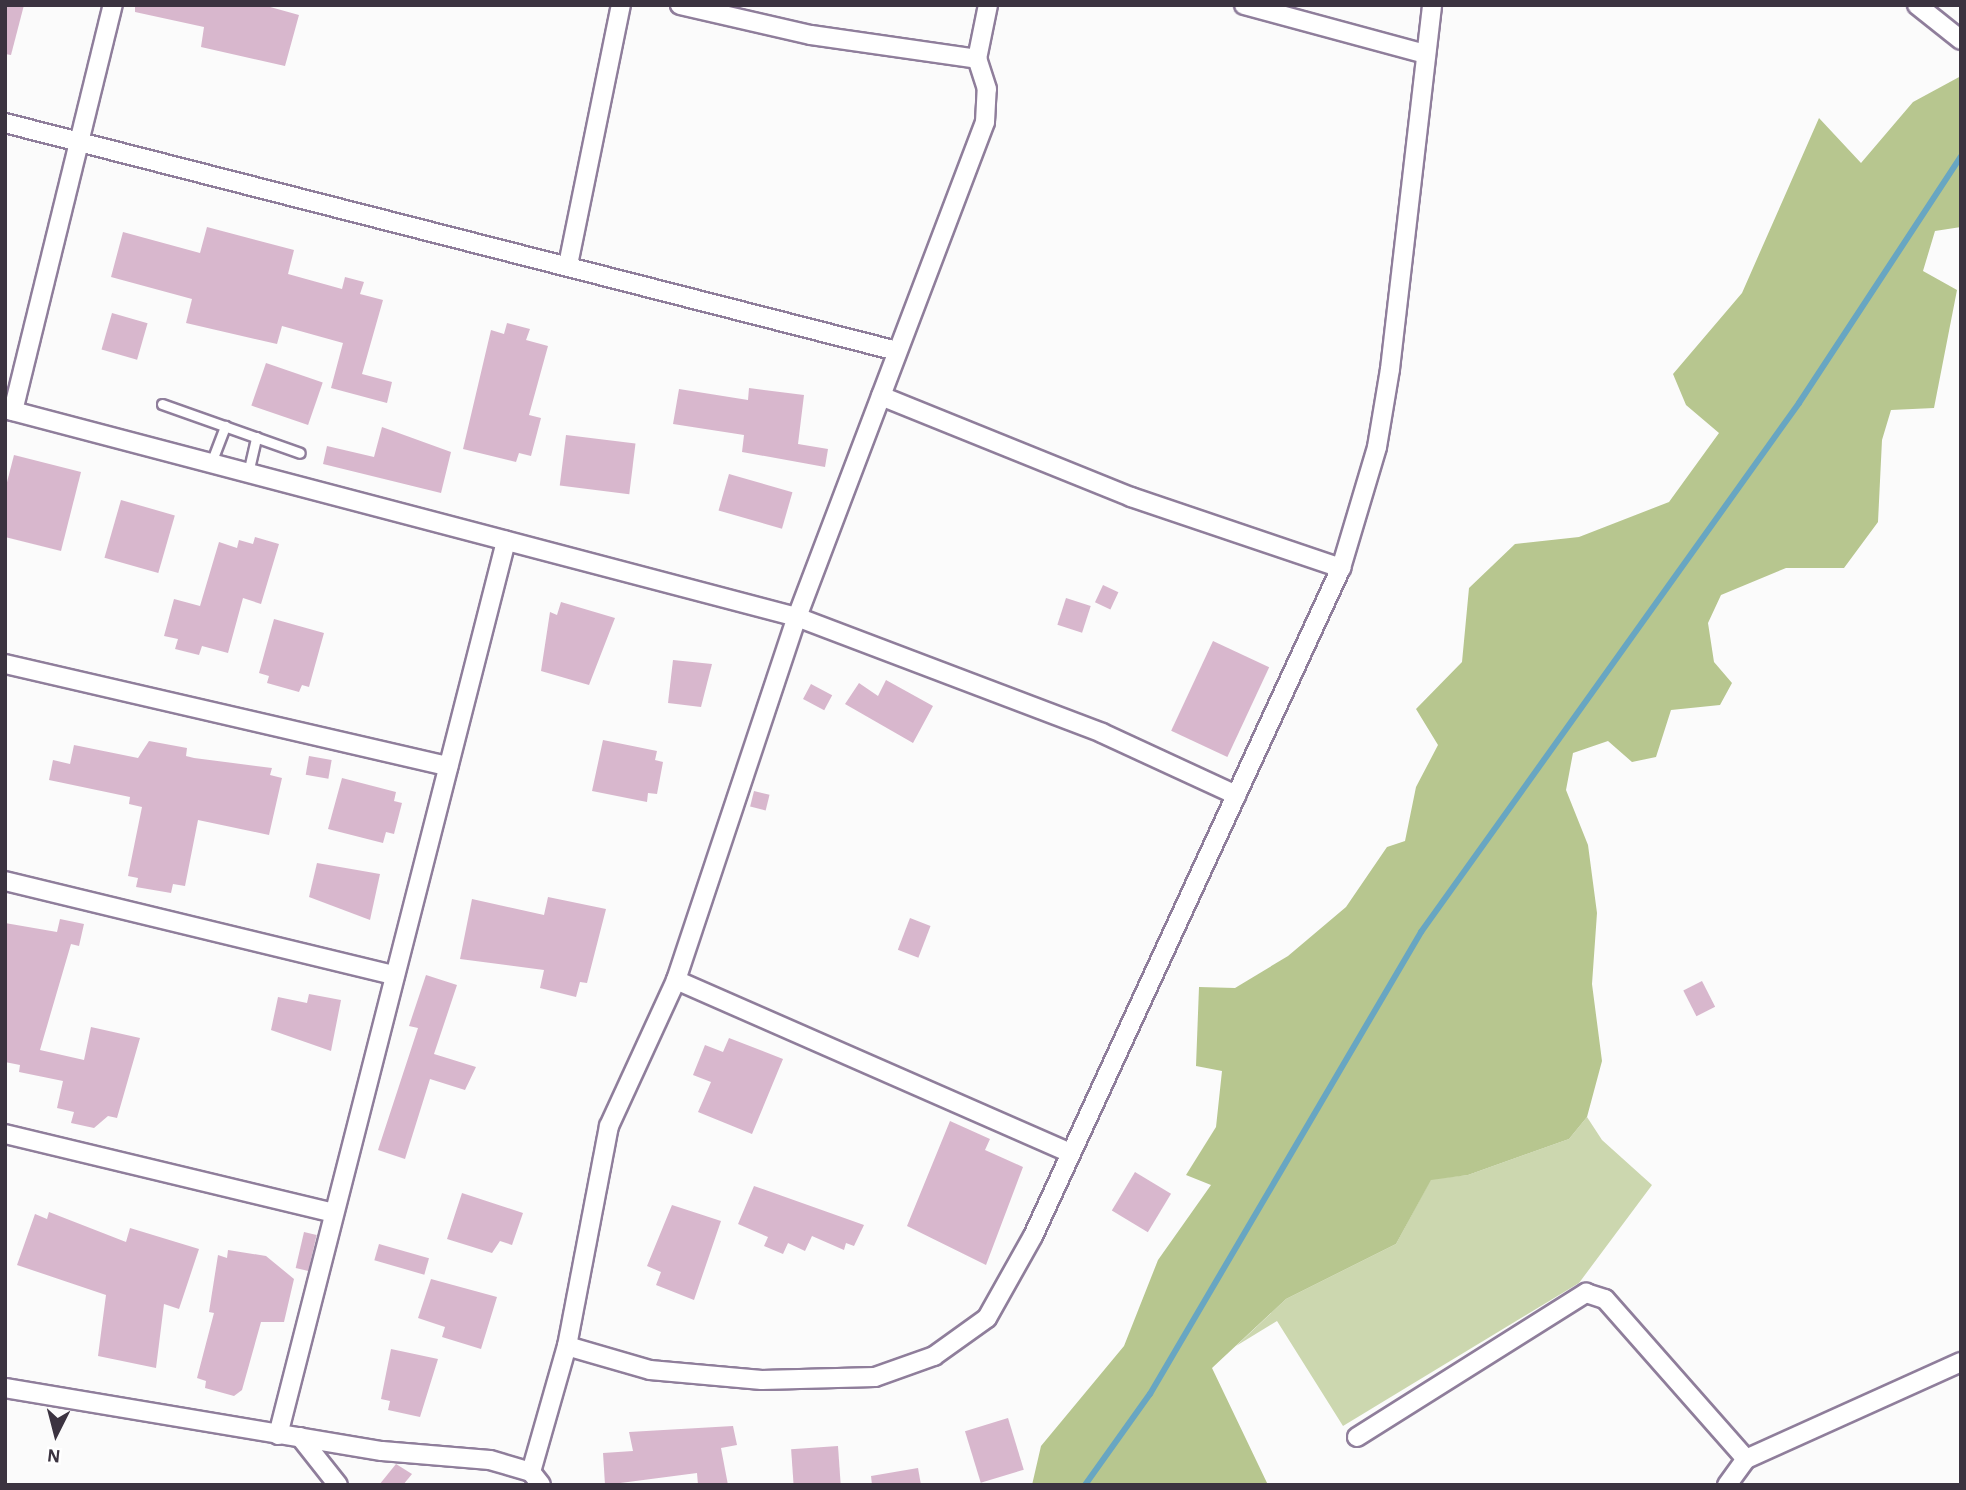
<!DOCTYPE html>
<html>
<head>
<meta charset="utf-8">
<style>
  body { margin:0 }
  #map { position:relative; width:1966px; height:1490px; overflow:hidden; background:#fbfbfb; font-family:"Alegreya Sans",sans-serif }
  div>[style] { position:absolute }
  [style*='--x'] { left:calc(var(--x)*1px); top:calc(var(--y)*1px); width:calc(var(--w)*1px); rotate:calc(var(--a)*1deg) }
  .green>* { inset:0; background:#ccd7af }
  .forest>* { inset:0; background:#b7c68f }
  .stream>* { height:6px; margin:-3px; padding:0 3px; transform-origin:3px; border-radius:3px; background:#68a6c2 }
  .building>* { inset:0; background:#d8b7cd; transform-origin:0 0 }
  .roads { filter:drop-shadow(2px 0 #8f7e9b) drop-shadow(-2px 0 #8f7e9b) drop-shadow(0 2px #8f7e9b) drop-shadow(0 -2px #8f7e9b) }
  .service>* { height:9px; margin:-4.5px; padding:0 4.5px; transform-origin:4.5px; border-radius:4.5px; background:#fff }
  .minor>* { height:18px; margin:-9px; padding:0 9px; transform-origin:9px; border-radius:9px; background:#fff }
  span { translate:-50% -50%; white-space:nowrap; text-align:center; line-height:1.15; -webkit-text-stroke:5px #fff; paint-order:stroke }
  .frame { position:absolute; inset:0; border:7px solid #3b3340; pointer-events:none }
  .north { position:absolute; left:21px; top:1399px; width:70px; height:70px; -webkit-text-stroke:5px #fff; paint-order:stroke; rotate:186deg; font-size:19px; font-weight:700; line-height:28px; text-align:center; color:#3b3340 }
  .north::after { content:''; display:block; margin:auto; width:24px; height:32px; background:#3b3340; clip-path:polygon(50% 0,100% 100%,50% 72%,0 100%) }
</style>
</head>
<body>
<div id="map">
  <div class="green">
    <div style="clip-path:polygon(1587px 1117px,1602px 1140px,1652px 1185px,1579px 1283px,1343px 1426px,1277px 1321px,1236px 1346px,1286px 1299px,1396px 1244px,1431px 1179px,1468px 1175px,1569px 1139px)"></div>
  </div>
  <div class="forest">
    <div style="clip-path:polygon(1961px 76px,1961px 227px,1935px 231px,1923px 271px,1957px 290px,1934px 408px,1891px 410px,1882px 440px,1878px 522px,1844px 568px,1786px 568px,1721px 595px,1708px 623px,1714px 662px,1732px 683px,1720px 705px,1671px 710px,1656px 757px,1632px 762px,1608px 741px,1573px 753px,1566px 790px,1588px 845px,1597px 913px,1592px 984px,1602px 1061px,1587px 1117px,1569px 1139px,1468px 1175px,1431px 1180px,1396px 1244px,1286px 1299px,1212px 1368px,1268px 1485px,1032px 1485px,1041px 1446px,1124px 1346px,1158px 1260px,1211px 1185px,1186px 1175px,1216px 1127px,1222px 1071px,1196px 1066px,1199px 987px,1235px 988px,1288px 956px,1346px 907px,1387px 847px,1405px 841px,1416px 787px,1438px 745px,1416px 709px,1462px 662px,1469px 588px,1515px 544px,1579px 537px,1669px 502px,1719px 433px,1686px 405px,1673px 374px,1742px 293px,1819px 118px,1861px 163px,1913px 102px)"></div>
  </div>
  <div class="stream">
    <div style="--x:1085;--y:1485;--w:112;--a:-54.5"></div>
    <div style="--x:1150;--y:1394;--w:536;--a:-59.6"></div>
    <div style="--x:1421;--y:932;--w:650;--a:-54.45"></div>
    <div style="--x:1799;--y:403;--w:295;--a:-56.7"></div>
  </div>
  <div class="building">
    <div style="clip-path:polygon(5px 5px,24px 5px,11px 55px,5px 54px)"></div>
    <div style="clip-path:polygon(135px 5px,263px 5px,299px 15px,285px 66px,201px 47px,204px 27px,135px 12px)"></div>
    <div style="clip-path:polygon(207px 227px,294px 250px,288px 274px,342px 289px,345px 277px,364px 282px,360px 294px,383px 300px,362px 374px,392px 382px,387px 403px,331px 388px,343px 343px,282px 326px,277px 344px,186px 323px,192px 299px,111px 277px,123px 232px,200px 253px)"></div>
    <div style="left:112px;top:313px;width:37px;height:38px;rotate:16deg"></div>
    <div style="clip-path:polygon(507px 323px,530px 329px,526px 340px,548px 346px,529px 415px,541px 418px,531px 456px,519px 453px,516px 462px,463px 449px,491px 330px,504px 334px)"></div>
    <div style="left:266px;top:363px;width:60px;height:45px;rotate:19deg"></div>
    <div style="clip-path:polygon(749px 388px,804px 395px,798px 444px,828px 449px,825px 467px,742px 452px,744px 435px,673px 424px,679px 389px,748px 400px)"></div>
    <div style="clip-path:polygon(382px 427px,451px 452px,441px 493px,323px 464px,327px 446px,374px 457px)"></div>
    <div style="left:566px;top:435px;width:70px;height:51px;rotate:7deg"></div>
    <div style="clip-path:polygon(14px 455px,81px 472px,61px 551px,5px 537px,5px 490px)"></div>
    <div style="left:729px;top:474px;width:66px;height:38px;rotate:16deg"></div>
    <div style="left:121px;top:500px;width:56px;height:60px;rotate:16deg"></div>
    <div style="clip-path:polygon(255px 537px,279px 544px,261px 604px,243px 598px,228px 653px,202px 646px,199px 655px,175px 649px,178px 639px,164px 636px,174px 599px,200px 606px,219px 542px,237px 548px,239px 540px,253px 544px)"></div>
    <div style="left:1103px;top:585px;width:17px;height:19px;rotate:25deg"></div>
    <div style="left:1066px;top:598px;width:26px;height:28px;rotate:18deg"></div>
    <div style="clip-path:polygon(561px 602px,615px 618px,589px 685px,541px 671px,550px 612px,557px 615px)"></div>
    <div style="clip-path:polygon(274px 619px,324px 633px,309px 687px,302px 685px,299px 692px,267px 683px,269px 676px,259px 673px)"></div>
    <div style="left:1213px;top:641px;width:62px;height:99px;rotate:25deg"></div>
    <div style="clip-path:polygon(673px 660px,712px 664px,701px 707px,668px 703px)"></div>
    <div style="clip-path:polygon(886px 680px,933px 706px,913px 743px,845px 704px,859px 683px,878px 696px)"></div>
    <div style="left:811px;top:684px;width:24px;height:17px;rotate:28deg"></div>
    <div style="clip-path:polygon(603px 740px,657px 751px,655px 760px,663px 762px,657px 794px,648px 793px,647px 802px,592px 791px)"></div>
    <div style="clip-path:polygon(149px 741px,187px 748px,186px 756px,194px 758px,272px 768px,270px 775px,282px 778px,269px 835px,198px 820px,185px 886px,173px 884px,171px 893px,136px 887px,138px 878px,128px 876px,142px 807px,129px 804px,130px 797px,49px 780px,53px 760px,70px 764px,74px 745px,138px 758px)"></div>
    <div style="left:309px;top:756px;width:23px;height:19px;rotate:10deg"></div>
    <div style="clip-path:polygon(342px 778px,396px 792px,394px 801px,402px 803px,394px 834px,386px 832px,383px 843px,328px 829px)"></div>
    <div style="left:754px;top:791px;width:16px;height:16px;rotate:14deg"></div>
    <div style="clip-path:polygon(317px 863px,380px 874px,370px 920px,309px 897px)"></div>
    <div style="clip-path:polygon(548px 897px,606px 909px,587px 983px,580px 982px,576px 997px,540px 988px,544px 970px,460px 959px,472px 899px,544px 915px)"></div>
    <div style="left:910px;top:918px;width:22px;height:34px;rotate:21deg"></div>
    <div style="clip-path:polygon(60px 919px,84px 924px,79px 946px,71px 944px,40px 1050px,84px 1060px,91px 1027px,140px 1038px,117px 1118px,108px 1116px,94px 1128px,71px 1123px,74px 1112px,57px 1108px,63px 1081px,19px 1072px,20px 1065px,5px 1062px,5px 923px,57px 932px)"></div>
    <div style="clip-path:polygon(426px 975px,457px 985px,434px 1054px,476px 1067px,465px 1090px,430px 1079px,405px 1159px,378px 1150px,418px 1028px,409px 1026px)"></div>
    <div style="left:1702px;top:981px;width:29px;height:21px;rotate:63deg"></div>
    <div style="clip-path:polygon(309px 994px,341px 1000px,331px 1051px,271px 1030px,278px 997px,307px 1003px)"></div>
    <div style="clip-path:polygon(729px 1038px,783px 1059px,752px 1134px,698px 1112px,711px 1082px,693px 1075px,705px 1045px,723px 1052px)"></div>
    <div style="clip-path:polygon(950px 1121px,990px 1139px,985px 1150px,1023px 1167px,986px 1265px,907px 1226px)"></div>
    <div style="left:1135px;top:1172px;width:42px;height:45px;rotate:31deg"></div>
    <div style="clip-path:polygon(754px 1186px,864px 1225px,854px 1246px,846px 1243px,844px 1250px,812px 1236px,805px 1251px,788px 1243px,783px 1254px,764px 1246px,768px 1237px,738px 1224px)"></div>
    <div style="clip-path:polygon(462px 1193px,523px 1213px,512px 1245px,500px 1241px,492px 1253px,447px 1239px)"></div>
    <div style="clip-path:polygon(672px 1205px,721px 1221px,694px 1300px,656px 1285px,661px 1272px,647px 1266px)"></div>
    <div style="clip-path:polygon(49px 1212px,126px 1242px,130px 1228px,199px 1249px,179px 1309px,164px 1304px,156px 1368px,98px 1356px,106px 1295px,17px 1265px,35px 1214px,47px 1219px)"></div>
    <div style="left:304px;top:1232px;width:13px;height:37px;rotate:13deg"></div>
    <div style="left:379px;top:1244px;width:52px;height:17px;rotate:16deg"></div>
    <div style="clip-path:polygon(228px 1250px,266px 1256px,294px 1279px,284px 1322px,261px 1322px,242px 1390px,234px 1396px,205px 1388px,206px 1381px,197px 1378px,214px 1313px,209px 1312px,218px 1255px,227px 1258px)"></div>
    <div style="clip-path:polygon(431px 1279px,497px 1297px,481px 1349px,442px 1337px,445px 1327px,418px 1318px)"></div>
    <div style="clip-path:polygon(391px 1349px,438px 1359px,420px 1417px,388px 1410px,390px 1401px,381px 1399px)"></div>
    <div style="left:1008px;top:1418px;width:54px;height:45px;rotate:73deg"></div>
    <div style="clip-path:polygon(733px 1426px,737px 1445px,721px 1448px,728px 1485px,698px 1485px,697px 1473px,605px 1485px,603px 1453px,633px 1451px,629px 1432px)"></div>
    <div style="left:838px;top:1446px;width:39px;height:47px;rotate:86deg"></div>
    <div style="clip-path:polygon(396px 1464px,412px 1474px,403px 1485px,379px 1485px)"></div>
    <div style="clip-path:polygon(918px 1468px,921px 1485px,872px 1485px,871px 1476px)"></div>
  </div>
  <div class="roads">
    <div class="service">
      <div style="--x:162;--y:404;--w:146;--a:19.5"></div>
      <div style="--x:211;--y:463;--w:40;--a:-69"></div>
      <div style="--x:248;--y:473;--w:37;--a:-77"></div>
    </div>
    <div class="minor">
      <div style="--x:680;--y:5;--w:134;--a:12.9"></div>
      <div style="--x:811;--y:35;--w:168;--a:8.2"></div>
      <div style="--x:1244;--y:5;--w:188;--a:15.1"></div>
      <div style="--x:1917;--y:5;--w:56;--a:38.5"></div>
      <div style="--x:5;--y:123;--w:921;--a:14.34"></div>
      <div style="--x:568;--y:265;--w:265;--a:-78.5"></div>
      <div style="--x:881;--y:396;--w:270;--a:22"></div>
      <div style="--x:1131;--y:497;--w:222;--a:18.7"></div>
      <div style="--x:5;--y:409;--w:819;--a:14.72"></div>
      <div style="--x:797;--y:617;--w:326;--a:20.8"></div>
      <div style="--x:1102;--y:733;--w:148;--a:24.8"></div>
      <div style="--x:13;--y:411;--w:418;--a:-76.2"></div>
      <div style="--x:5;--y:664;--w:455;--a:13"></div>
      <div style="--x:5;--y:881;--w:401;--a:13.6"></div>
      <div style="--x:676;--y:980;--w:431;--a:23.7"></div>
      <div style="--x:5;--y:1134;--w:338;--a:13.5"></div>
      <div style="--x:567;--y:1346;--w:86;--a:16.1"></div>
      <div style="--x:650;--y:1370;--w:112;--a:5.1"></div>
      <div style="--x:762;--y:1380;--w:113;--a:-1.5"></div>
      <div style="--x:875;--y:1377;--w:63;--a:-19.6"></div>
      <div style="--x:934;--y:1356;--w:65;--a:-35.6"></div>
      <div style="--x:987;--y:1318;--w:94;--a:-60.7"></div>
      <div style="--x:1033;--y:1236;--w:736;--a:-65.25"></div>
      <div style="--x:1341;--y:568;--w:126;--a:-73.4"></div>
      <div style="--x:1377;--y:447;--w:79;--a:-80.5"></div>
      <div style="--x:1390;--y:369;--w:366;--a:-83.4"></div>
      <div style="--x:5;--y:1388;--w:382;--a:9.5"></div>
      <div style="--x:382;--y:1451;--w:108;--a:4.8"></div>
      <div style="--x:490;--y:1460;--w:43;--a:16.3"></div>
      <div style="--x:531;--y:1472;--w:16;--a:52"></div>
      <div style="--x:278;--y:1435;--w:923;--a:-75.69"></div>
      <div style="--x:300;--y:1437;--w:61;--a:51.6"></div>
      <div style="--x:1357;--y:1437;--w:271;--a:-32.2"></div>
      <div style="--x:1586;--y:1293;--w:20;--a:18"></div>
      <div style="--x:1605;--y:1299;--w:213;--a:48.6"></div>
      <div style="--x:531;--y:1472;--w:131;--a:-74.1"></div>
      <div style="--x:567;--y:1346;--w:224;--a:-79.2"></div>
      <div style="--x:609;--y:1126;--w:161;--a:-65.3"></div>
      <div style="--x:676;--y:980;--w:383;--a:-71.6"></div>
      <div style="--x:797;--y:617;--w:529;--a:-69.2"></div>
      <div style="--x:985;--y:122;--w:33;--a:-87"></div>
      <div style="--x:987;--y:89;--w:32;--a:-108"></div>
      <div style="--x:977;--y:59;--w:55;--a:-78.5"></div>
      <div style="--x:1727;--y:1485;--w:32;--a:-54"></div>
      <div style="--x:1746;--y:1459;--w:236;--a:-24.3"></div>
    </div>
  </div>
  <div class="frame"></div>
  <div class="north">N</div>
</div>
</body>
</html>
